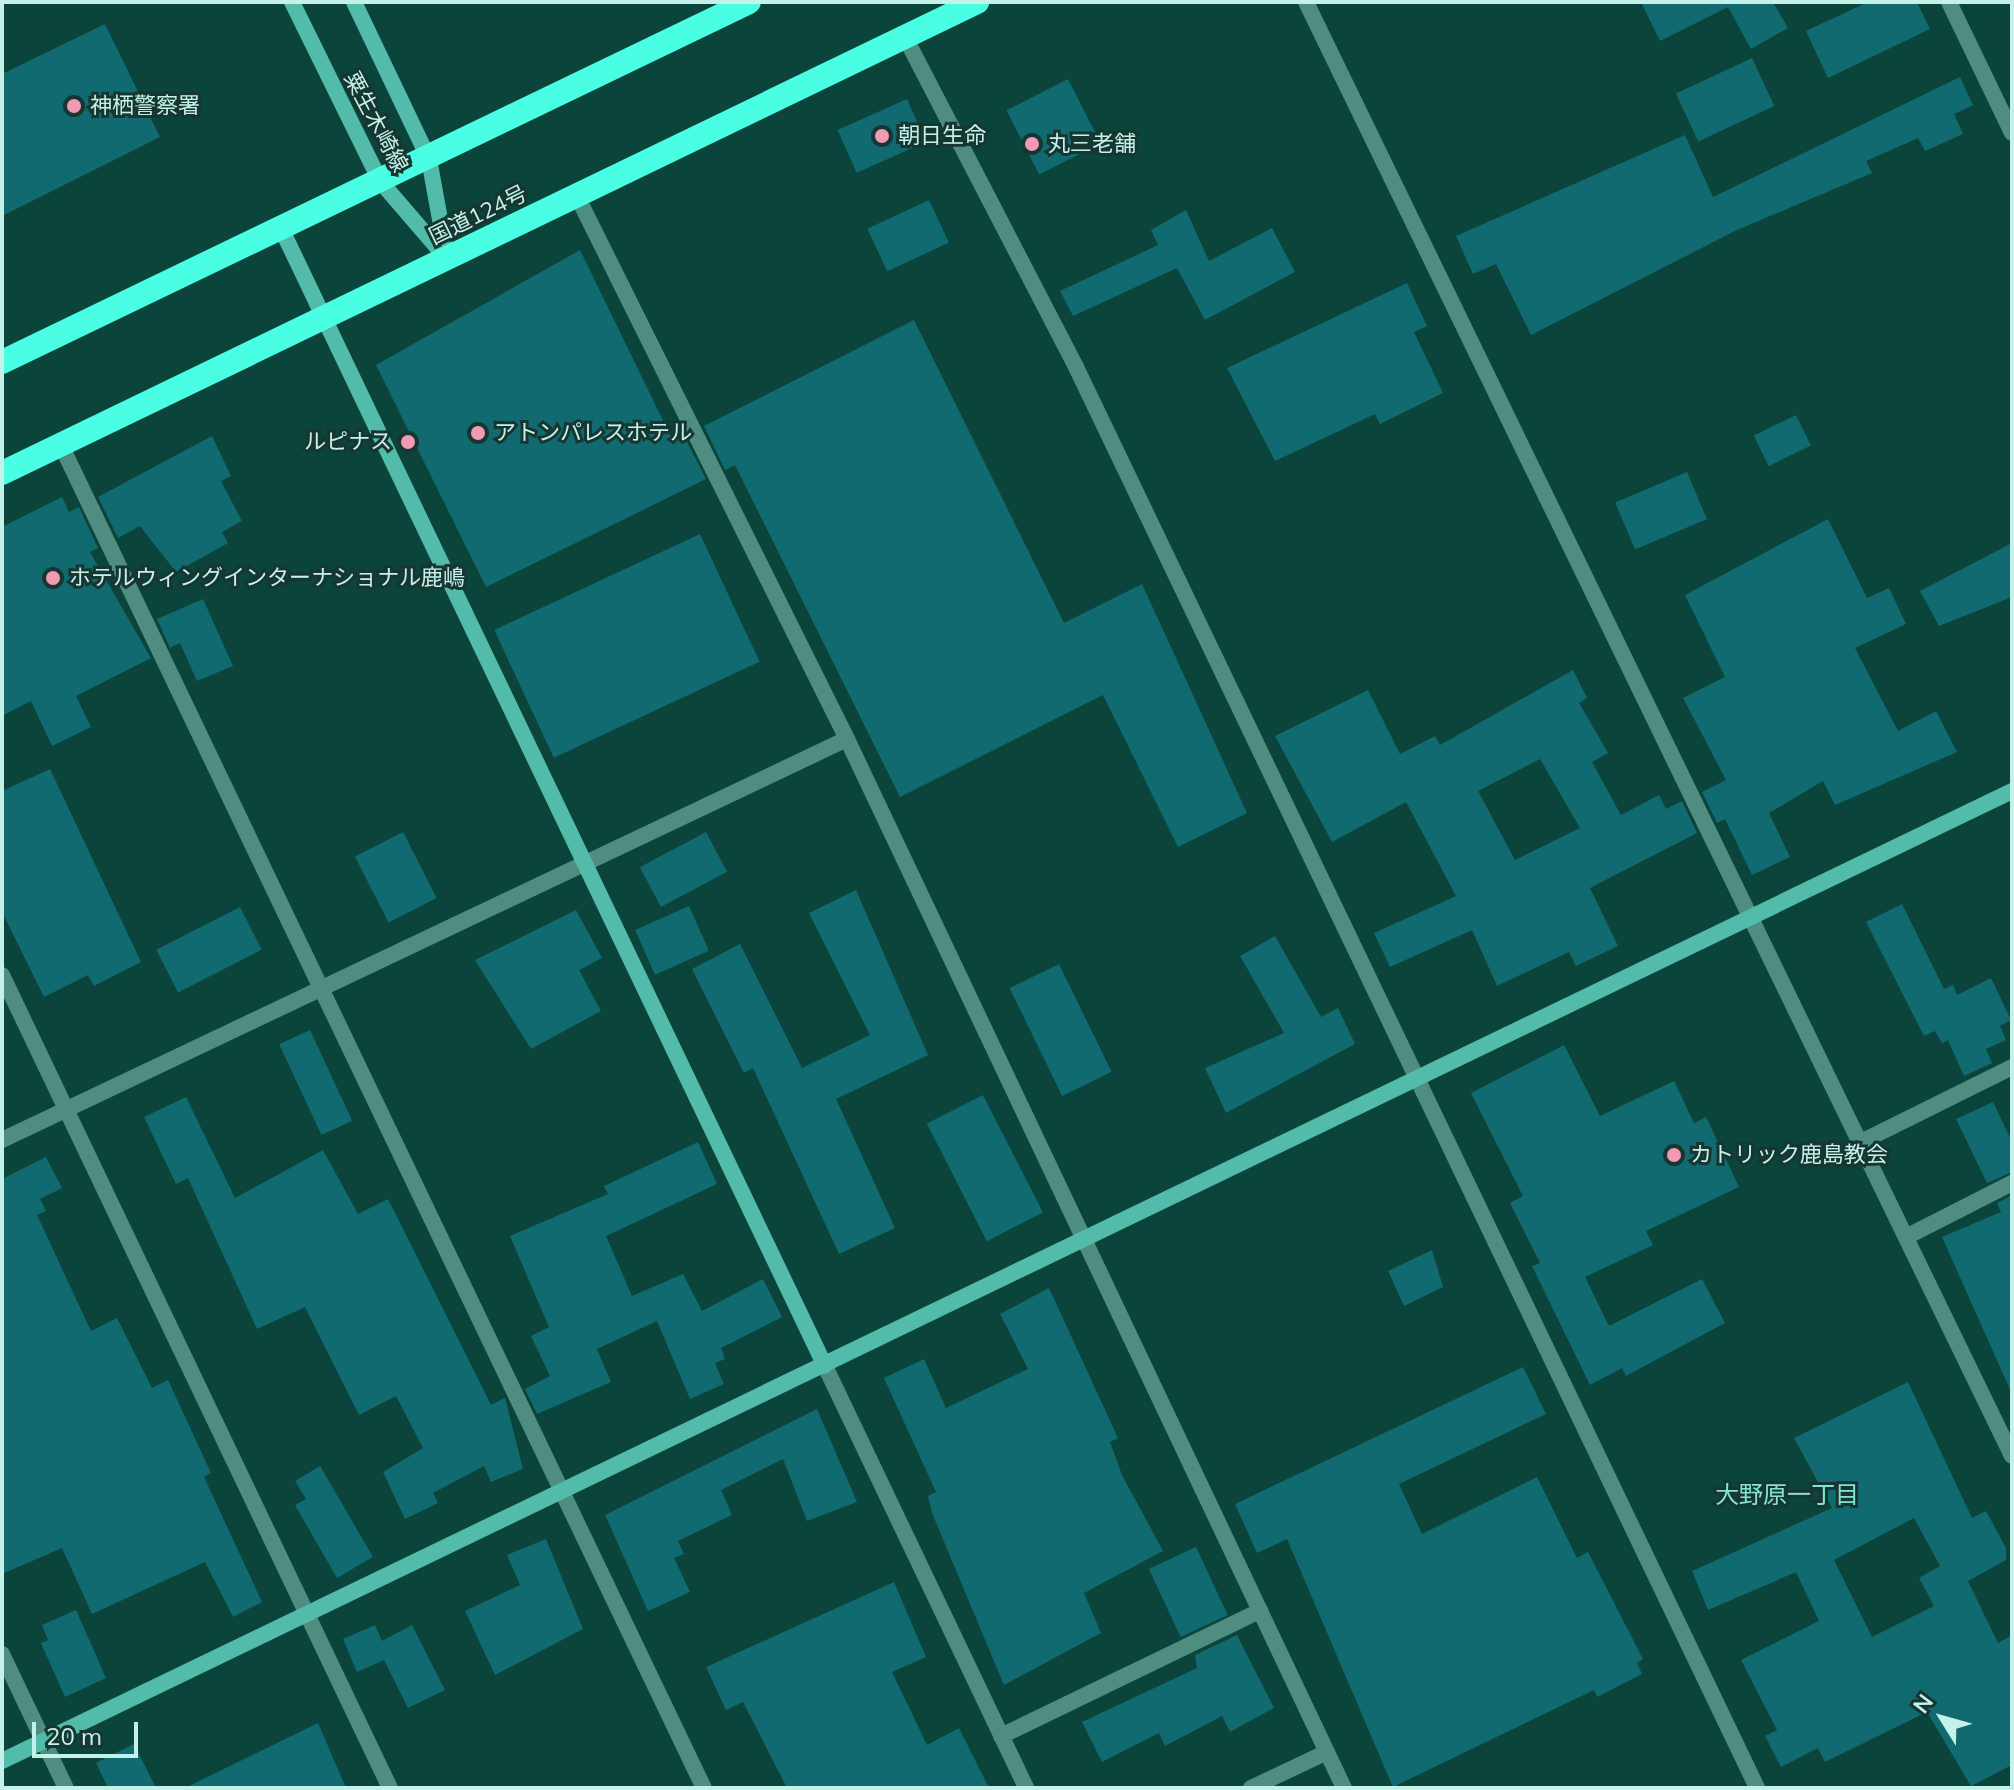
<!DOCTYPE html>
<html>
<head>
<meta charset="utf-8">
<style>
  body { margin:0 }
  #map { position:relative; width:2014px; height:1790px; overflow:hidden; background:#0b443b; font-family:Mulish,"Noto Sans JP",sans-serif }
  div>[style] { position:absolute }
  [style*='--x'] { left:calc(var(--x)*1px); top:calc(var(--y)*1px); width:calc(var(--w)*1px); rotate:calc(var(--a)*1deg) }
  .building>* { inset:0; background:#116a6f; transform-origin:0 0 }
  .street>* { height:16px; margin:-8px; padding:0 8px; transform-origin:8px; border-radius:8px; background:#4f8d81 }
  .secondary>* { height:16px; margin:-8px; padding:0 8px; transform-origin:8px; border-radius:8px; background:#53bba9 }
  .highway>* { height:24px; margin:-12px; padding:0 12px; transform-origin:12px; border-radius:12px; background:#49fee3 }
  .dots>* { width:22px; height:22px; translate:-50% -50%; box-sizing:border-box; border:4px solid #173631; border-radius:50% }
  span { translate:-50% -50%; white-space:nowrap; text-align:center; line-height:1.15; -webkit-text-stroke:6px #173631; paint-order:stroke }
  .poi-label { font-size:22px; color:#c5f2e8 }
  .left { translate:0 -50%; text-align:left }
  .right { translate:-100% -50%; text-align:right }
  .street-label { font-size:22px; color:#c5f2e8 }
  .neighbourhood-label { font-size:24px; color:#81e3d1 }
  .frame { position:absolute; inset:0; border:4px solid #c5f2e8; pointer-events:none }
  .north { position:absolute; left:1902px; top:1678px; width:80px; height:80px; -webkit-text-stroke:6px #173631; paint-order:stroke; rotate:307deg; font-size:22px; font-weight:700; line-height:32px; text-align:center; color:#c5f2e8 }
  .north::after { content:''; display:block; margin:auto; width:28px; height:36px; background:#c5f2e8; clip-path:polygon(50% 0,100% 100%,50% 72%,0 100%) }
  .scale { position:absolute; left:32px; top:1722px; width:106px; height:36px; box-sizing:border-box; border:4px solid #c5f2e8; border-top:0; padding-left:10px; font-size:24px; line-height:28px; white-space:nowrap; color:#c5f2e8; -webkit-text-stroke:6px #173631; paint-order:stroke }
</style>
</head>
<body>
<div id="map">
  <div class="building">
    <div style="clip-path:polygon(1641px 2px,1773px 2px,1788px 28px,1751px 49px,1728px 7px,1660px 41px)"></div>
    <div style="clip-path:polygon(1868px 2px,1917px 2px,1930px 29px,1828px 78px,1806px 31px)"></div>
    <div style="clip-path:polygon(105px 24px,160px 137px,2px 216px,2px 74px)"></div>
    <div style="left:1752px;top:58px;width:53px;height:84px;rotate:65deg"></div>
    <div style="clip-path:polygon(1960px 77px,1973px 105px,1954px 114px,1963px 134px,1925px 151px,1918px 138px,1866px 161px,1872px 173px,1737px 230px,1531px 335px,1496px 264px,1473px 274px,1456px 236px,1685px 135px,1713px 197px)"></div>
    <div style="left:1068px;top:79px;width:72px;height:69px;rotate:63deg"></div>
    <div style="left:907px;top:99px;width:47px;height:76px;rotate:66deg"></div>
    <div style="left:929px;top:200px;width:47px;height:68px;rotate:65deg"></div>
    <div style="clip-path:polygon(1186px 210px,1209px 261px,1272px 228px,1295px 272px,1205px 320px,1177px 268px,1073px 316px,1060px 291px,1158px 245px,1151px 230px)"></div>
    <div style="clip-path:polygon(580px 250px,673px 441px,684px 436px,706px 479px,486px 587px,376px 365px)"></div>
    <div style="clip-path:polygon(1407px 283px,1427px 326px,1414px 332px,1443px 393px,1380px 424px,1375px 414px,1275px 461px,1227px 368px)"></div>
    <div style="clip-path:polygon(914px 320px,1064px 623px,1142px 584px,1247px 813px,1178px 847px,1103px 695px,900px 797px,735px 465px,725px 470px,704px 426px)"></div>
    <div style="left:1796px;top:415px;width:34px;height:47px;rotate:64deg"></div>
    <div style="clip-path:polygon(212px 436px,231px 476px,221px 481px,242px 521px,222px 532px,228px 543px,176px 572px,140px 526px,118px 538px,98px 497px)"></div>
    <div style="left:1687px;top:472px;width:51px;height:78px;rotate:67deg"></div>
    <div style="clip-path:polygon(62px 497px,69px 512px,79px 507px,98px 548px,90px 552px,151px 658px,76px 696px,91px 727px,52px 746px,31px 701px,2px 716px,2px 527px)"></div>
    <div style="clip-path:polygon(1828px 519px,1867px 598px,1889px 588px,1906px 624px,1855px 648px,1898px 731px,1936px 711px,1957px 752px,1835px 805px,1823px 781px,1769px 813px,1790px 857px,1752px 875px,1725px 819px,1717px 823px,1702px 792px,1726px 780px,1683px 698px,1725px 677px,1685px 595px)"></div>
    <div style="left:700px;top:534px;width:141px;height:227px;rotate:65deg"></div>
    <div style="clip-path:polygon(2012px 543px,2012px 597px,1939px 626px,1920px 591px)"></div>
    <div style="clip-path:polygon(203px 599px,233px 666px,197px 681px,180px 643px,170px 648px,157px 619px)"></div>
    <div style="clip-path:polygon(evenodd,1573px 670px,1587px 698px,1579px 703px,1608px 753px,1592px 762px,1621px 815px,1659px 795px,1666px 809px,1682px 801px,1697px 833px,1590px 888px,1618px 946px,1576px 966px,1569px 952px,1497px 986px,1472px 930px,1390px 967px,1374px 933px,1456px 896px,1406px 802px,1332px 842px,1275px 736px,1368px 690px,1400px 754px,1435px 736px,1440px 745px,1573px 670px,1540px 759px,1580px 828px,1515px 860px,1478px 791px,1540px 759px)"></div>
    <div style="clip-path:polygon(50px 769px,141px 962px,94px 986px,88px 975px,44px 997px,2px 912px,2px 791px)"></div>
    <div style="left:403px;top:832px;width:74px;height:54px;rotate:63deg"></div>
    <div style="left:706px;top:832px;width:45px;height:75px;rotate:62deg"></div>
    <div style="clip-path:polygon(856px 890px,928px 1055px,836px 1099px,895px 1228px,839px 1254px,753px 1068px,744px 1073px,692px 969px,740px 944px,802px 1068px,870px 1035px,809px 913px)"></div>
    <div style="clip-path:polygon(1902px 904px,1944px 989px,1953px 985px,1957px 995px,1991px 978px,2011px 1020px,2000px 1026px,2006px 1040px,1986px 1049px,1992px 1063px,1964px 1076px,1948px 1040px,1942px 1043px,1935px 1031px,1924px 1036px,1866px 922px)"></div>
    <div style="left:689px;top:906px;width:49px;height:59px;rotate:66deg"></div>
    <div style="left:240px;top:907px;width:48px;height:94px;rotate:63deg"></div>
    <div style="clip-path:polygon(576px 910px,602px 958px,579px 970px,601px 1011px,531px 1049px,475px 960px)"></div>
    <div style="clip-path:polygon(1275px 936px,1321px 1017px,1338px 1008px,1355px 1044px,1226px 1113px,1205px 1068px,1284px 1033px,1240px 956px)"></div>
    <div style="left:1059px;top:964px;width:120px;height:55px;rotate:64deg"></div>
    <div style="left:310px;top:1030px;width:100px;height:34px;rotate:65deg"></div>
    <div style="clip-path:polygon(1564px 1045px,1600px 1116px,1674px 1081px,1694px 1123px,1706px 1117px,1739px 1187px,1646px 1231px,1653px 1245px,1585px 1277px,1609px 1326px,1702px 1279px,1725px 1323px,1626px 1376px,1622px 1368px,1590px 1385px,1532px 1266px,1540px 1263px,1510px 1203px,1523px 1196px,1471px 1093px)"></div>
    <div style="left:983px;top:1095px;width:132px;height:63px;rotate:63deg"></div>
    <div style="clip-path:polygon(186px 1097px,235px 1198px,323px 1150px,358px 1214px,388px 1199px,491px 1405px,505px 1398px,523px 1469px,491px 1482px,484px 1466px,433px 1493px,438px 1503px,405px 1519px,383px 1472px,423px 1448px,396px 1396px,359px 1415px,305px 1307px,257px 1329px,188px 1178px,176px 1184px,144px 1117px)"></div>
    <div style="clip-path:polygon(1993px 1102px,2012px 1142px,2012px 1172px,1987px 1183px,1956px 1119px)"></div>
    <div style="clip-path:polygon(698px 1142px,717px 1184px,606px 1236px,632px 1296px,683px 1274px,702px 1311px,763px 1279px,782px 1317px,721px 1348px,725px 1359px,715px 1363px,724px 1384px,690px 1399px,657px 1321px,597px 1349px,611px 1382px,537px 1414px,525px 1389px,550px 1376px,531px 1336px,549px 1327px,510px 1236px,608px 1194px,604px 1186px)"></div>
    <div style="clip-path:polygon(46px 1157px,62px 1188px,40px 1199px,46px 1211px,37px 1215px,91px 1331px,117px 1318px,152px 1388px,168px 1380px,211px 1473px,204px 1477px,262px 1602px,233px 1617px,205px 1562px,92px 1614px,62px 1548px,2px 1574px,2px 1179px)"></div>
    <div style="clip-path:polygon(2012px 1195px,2012px 1394px,1942px 1237px,2001px 1212px,1997px 1203px)"></div>
    <div style="clip-path:polygon(1432px 1250px,1443px 1287px,1404px 1306px,1388px 1271px)"></div>
    <div style="clip-path:polygon(1049px 1288px,1118px 1438px,1110px 1442px,1122px 1475px,1163px 1551px,1084px 1593px,1101px 1633px,1004px 1685px,932px 1513px,928px 1496px,936px 1492px,884px 1378px,924px 1359px,946px 1408px,1028px 1369px,1000px 1314px)"></div>
    <div style="clip-path:polygon(1523px 1367px,1546px 1414px,1399px 1484px,1422px 1534px,1537px 1477px,1577px 1558px,1588px 1552px,1643px 1659px,1637px 1663px,1642px 1674px,1597px 1697px,1594px 1690px,1393px 1787px,1287px 1539px,1257px 1553px,1235px 1504px)"></div>
    <div style="clip-path:polygon(evenodd,1908px 1382px,1972px 1518px,1986px 1511px,2006px 1548px,2006px 1560px,1968px 1581px,1998px 1643px,2012px 1635px,2012px 1765px,1971px 1786px,1927px 1712px,1825px 1762px,1818px 1748px,1781px 1767px,1765px 1736px,1777px 1730px,1741px 1660px,1819px 1621px,1796px 1572px,1708px 1610px,1692px 1571px,1832px 1508px,1794px 1438px,1908px 1382px,1914px 1518px,1940px 1566px,1919px 1578px,1934px 1606px,1872px 1637px,1834px 1560px,1914px 1518px)"></div>
    <div style="clip-path:polygon(817px 1409px,857px 1502px,807px 1521px,783px 1459px,721px 1490px,732px 1515px,678px 1541px,684px 1554px,674px 1558px,690px 1592px,648px 1611px,605px 1515px)"></div>
    <div style="clip-path:polygon(320px 1466px,373px 1557px,337px 1578px,295px 1505px,306px 1499px,295px 1481px)"></div>
    <div style="clip-path:polygon(546px 1539px,583px 1629px,495px 1675px,465px 1611px,520px 1585px,507px 1555px)"></div>
    <div style="left:1196px;top:1547px;width:75px;height:52px;rotate:65deg"></div>
    <div style="clip-path:polygon(894px 1582px,926px 1657px,892px 1672px,927px 1745px,959px 1728px,989px 1788px,787px 1788px,743px 1702px,726px 1710px,706px 1667px)"></div>
    <div style="clip-path:polygon(76px 1610px,106px 1678px,65px 1697px,41px 1643px,48px 1640px,42px 1625px)"></div>
    <div style="clip-path:polygon(375px 1625px,382px 1641px,412px 1625px,445px 1690px,408px 1708px,384px 1660px,357px 1672px,343px 1639px)"></div>
    <div style="clip-path:polygon(1237px 1635px,1274px 1708px,1230px 1732px,1222px 1716px,1165px 1746px,1159px 1733px,1102px 1762px,1082px 1722px,1197px 1668px,1195px 1655px)"></div>
    <div style="clip-path:polygon(318px 1723px,346px 1788px,185px 1788px)"></div>
    <div style="clip-path:polygon(134px 1744px,156px 1788px,108px 1788px,96px 1763px)"></div>
  </div>
  <div class="street">
    <div style="--x:1306;--y:2;--w:1616;--a:64.1"></div>
    <div style="--x:1949;--y:2;--w:145;--a:64.3"></div>
    <div style="--x:905;--y:37;--w:372;--a:62.6"></div>
    <div style="--x:1076;--y:367;--w:1576;--a:64.39"></div>
    <div style="--x:577;--y:196;--w:606;--a:63.56"></div>
    <div style="--x:847;--y:739;--w:1161;--a:64.65"></div>
    <div style="--x:61;--y:445;--w:1489;--a:64.42"></div>
    <div style="--x:2;--y:975;--w:901;--a:64.49"></div>
    <div style="--x:2;--y:1140;--w:935;--a:-25.39"></div>
    <div style="--x:1861;--y:1142;--w:169;--a:-26.4"></div>
    <div style="--x:1906;--y:1237;--w:119;--a:-27"></div>
    <div style="--x:825;--y:1366;--w:467;--a:64.5"></div>
    <div style="--x:2;--y:1654;--w:148;--a:64.5"></div>
    <div style="--x:1001;--y:1736;--w:288;--a:-25.8"></div>
    <div style="--x:1251;--y:1788;--w:84;--a:-25.3"></div>
  </div>
  <div class="secondary">
    <div style="--x:292;--y:2;--w:199;--a:63.8"></div>
    <div style="--x:380;--y:181;--w:103;--a:49.3"></div>
    <div style="--x:354;--y:2;--w:174;--a:64.5"></div>
    <div style="--x:429;--y:159;--w:101;--a:79.7"></div>
    <div style="--x:281;--y:228;--w:1261;--a:64.45"></div>
    <div style="--x:2;--y:1761;--w:2232;--a:-25.76"></div>
  </div>
  <div class="highway">
    <div style="--x:2;--y:362;--w:829;--a:-25.73"></div>
    <div style="--x:2;--y:473;--w:1083;--a:-25.78"></div>
  </div>
  <div class="dots">
    <div style="left:74px;top:106px;background:#f19ab4"></div>
    <div style="left:882px;top:136px;background:#f19ab4"></div>
    <div style="left:1032px;top:144px;background:#f19ab4"></div>
    <div style="left:478px;top:433px;background:#f19ab4"></div>
    <div style="left:408px;top:442px;background:#f19ab4"></div>
    <div style="left:53px;top:578px;background:#f19ab4"></div>
    <div style="left:1674px;top:1155px;background:#f19ab4"></div>
  </div>
  <div class="poi-label">
    <span class="left" style="left:90px;top:106px">神栖警察署</span>
    <span class="left" style="left:898px;top:136px">朝日生命</span>
    <span class="left" style="left:1048px;top:144px">丸三老舗</span>
    <span class="left" style="left:494px;top:433px">アトンパレスホテル</span>
    <span class="right" style="left:392px;top:442px">ルピナス</span>
    <span class="left" style="left:69px;top:578px">ホテルウィングインターナショナル鹿嶋</span>
    <span class="left" style="left:1690px;top:1155px">カトリック鹿島教会</span>
  </div>
  <div class="street-label">
    <span style="left:376px;top:122px;rotate:62deg">粟生木崎線</span>
    <span style="left:478px;top:215px;rotate:-26deg">国道124号</span>
  </div>
  <div class="neighbourhood-label">
    <span style="left:1787px;top:1495px">大野原一丁目</span>
  </div>
  <div class="frame"></div>
  <div class="north">N</div>
  <div class="scale">20 m</div>
</div>
</body>
</html>
